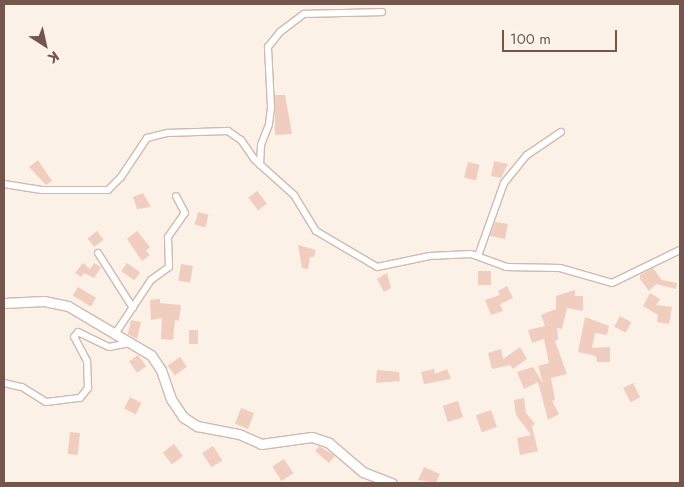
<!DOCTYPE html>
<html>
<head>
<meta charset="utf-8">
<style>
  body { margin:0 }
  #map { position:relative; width:684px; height:487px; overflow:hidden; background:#fcf1e6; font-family:Jost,sans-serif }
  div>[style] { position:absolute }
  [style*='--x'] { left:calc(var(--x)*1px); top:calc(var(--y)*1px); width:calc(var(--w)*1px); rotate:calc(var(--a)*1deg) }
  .building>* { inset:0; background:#f0cdbf; transform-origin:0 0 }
  .roads { filter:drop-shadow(1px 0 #cfbab0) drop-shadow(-1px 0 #cfbab0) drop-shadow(0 1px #cfbab0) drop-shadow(0 -1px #cfbab0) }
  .street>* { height:6px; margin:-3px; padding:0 3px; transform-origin:3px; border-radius:3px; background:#fff }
  .secondary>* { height:9px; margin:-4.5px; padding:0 4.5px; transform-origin:4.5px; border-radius:4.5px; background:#fff }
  span { translate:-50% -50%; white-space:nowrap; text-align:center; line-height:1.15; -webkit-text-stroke:4px #fef5ec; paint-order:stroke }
  .frame { position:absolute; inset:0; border:5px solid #74564c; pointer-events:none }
  .north { position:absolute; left:20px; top:20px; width:50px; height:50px; -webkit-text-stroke:4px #fef5ec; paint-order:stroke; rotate:145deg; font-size:14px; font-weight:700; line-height:20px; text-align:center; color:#74564c }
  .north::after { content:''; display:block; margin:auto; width:18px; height:22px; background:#74564c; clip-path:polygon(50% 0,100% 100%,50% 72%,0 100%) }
  .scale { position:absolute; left:502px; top:30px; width:115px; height:22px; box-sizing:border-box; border:2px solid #74564c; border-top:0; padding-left:6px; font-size:15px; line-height:18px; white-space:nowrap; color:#74564c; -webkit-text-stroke:4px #fef5ec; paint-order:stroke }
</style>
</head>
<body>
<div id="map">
  <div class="building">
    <div style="clip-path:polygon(275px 95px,285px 95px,292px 134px,275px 135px)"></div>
    <div style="clip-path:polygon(38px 160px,52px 181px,46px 185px,29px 167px)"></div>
    <div style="clip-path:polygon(494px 161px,508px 164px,501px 178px,491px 176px)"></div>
    <div style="left:468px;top:162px;width:12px;height:16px;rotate:14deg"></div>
    <div style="left:257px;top:191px;width:16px;height:11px;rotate:52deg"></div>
    <div style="clip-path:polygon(143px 193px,151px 207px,137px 209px,133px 197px)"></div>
    <div style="left:198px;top:212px;width:11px;height:13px;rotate:15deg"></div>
    <div style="clip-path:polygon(495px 222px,508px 224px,505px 239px,490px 236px)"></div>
    <div style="left:97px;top:231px;width:11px;height:12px;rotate:52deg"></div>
    <div style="clip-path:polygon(137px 231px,150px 247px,146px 251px,150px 255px,142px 261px,127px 239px)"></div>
    <div style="clip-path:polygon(298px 245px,316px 250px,314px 257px,310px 257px,308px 269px,302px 268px)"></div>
    <div style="clip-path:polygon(83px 263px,90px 269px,94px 263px,101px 267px,94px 278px,84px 273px,81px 277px,75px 273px)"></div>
    <div style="left:127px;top:263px;width:16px;height:10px;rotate:35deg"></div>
    <div style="left:181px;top:264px;width:12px;height:17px;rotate:9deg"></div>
    <div style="clip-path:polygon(653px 268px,662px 280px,677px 283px,676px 289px,656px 284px,649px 291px,640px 279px,640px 275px)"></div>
    <div style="left:478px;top:271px;width:13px;height:14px"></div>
    <div style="clip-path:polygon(387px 273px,391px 288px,384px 292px,377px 279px)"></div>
    <div style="clip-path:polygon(507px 286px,513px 298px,500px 304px,503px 311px,491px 315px,485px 300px,500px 295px,498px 291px)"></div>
    <div style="left:78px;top:287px;width:21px;height:10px;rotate:31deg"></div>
    <div style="clip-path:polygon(575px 290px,575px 296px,583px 296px,583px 311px,567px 308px,562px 329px,557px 328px,558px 340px,555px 341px,567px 374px,551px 378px,555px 400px,552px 401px,559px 414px,548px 420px,538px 382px,524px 389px,517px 372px,533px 367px,543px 383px,538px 366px,549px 363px,544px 339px,532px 343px,528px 330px,545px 326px,541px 315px,556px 309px,556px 296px)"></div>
    <div style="clip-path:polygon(650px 293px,660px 299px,656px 305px,672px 307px,669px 324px,657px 322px,658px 315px,643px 306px)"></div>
    <div style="clip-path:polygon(160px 299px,160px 303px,181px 305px,179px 321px,175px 320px,173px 340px,161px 339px,162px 318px,151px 320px,150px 300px)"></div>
    <div style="left:620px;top:316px;width:13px;height:12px;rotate:29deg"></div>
    <div style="clip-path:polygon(585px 317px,609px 326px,607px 335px,595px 333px,592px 348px,610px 347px,610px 362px,597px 362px,596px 356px,578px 352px)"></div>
    <div style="clip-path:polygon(131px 320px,141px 322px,137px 339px,128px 334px)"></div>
    <div style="left:189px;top:330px;width:9px;height:14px"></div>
    <div style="clip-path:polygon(520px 347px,527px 359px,513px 369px,510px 365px,492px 369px,488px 353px,501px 349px,503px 359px)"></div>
    <div style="left:138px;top:355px;width:14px;height:11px;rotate:54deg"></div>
    <div style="left:180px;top:357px;width:12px;height:15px;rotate:55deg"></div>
    <div style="clip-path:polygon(434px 369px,435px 374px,447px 369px,451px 379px,424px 384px,421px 372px)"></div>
    <div style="clip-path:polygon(377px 370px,399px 372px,400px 381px,376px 383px)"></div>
    <div style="left:633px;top:383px;width:16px;height:11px;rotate:63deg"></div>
    <div style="left:130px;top:397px;width:13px;height:13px;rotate:27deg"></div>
    <div style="clip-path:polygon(524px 398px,526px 413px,535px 424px,532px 426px,538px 451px,520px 455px,517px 438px,531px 435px,516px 415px,514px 400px)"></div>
    <div style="left:458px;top:401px;width:17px;height:16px;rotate:73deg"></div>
    <div style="left:241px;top:408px;width:14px;height:17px;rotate:21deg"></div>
    <div style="left:491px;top:410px;width:18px;height:16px;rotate:71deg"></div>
    <div style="left:70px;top:432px;width:10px;height:22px;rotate:6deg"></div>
    <div style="left:174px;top:444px;width:15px;height:14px;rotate:53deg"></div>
    <div style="left:213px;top:446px;width:17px;height:13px;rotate:57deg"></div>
    <div style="clip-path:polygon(319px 446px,335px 456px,329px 463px,315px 451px)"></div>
    <div style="left:284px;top:459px;width:17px;height:14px;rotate:57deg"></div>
    <div style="clip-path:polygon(424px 467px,440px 474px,436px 483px,418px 480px)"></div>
  </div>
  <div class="roads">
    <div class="street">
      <div style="--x:260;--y:165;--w:20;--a:-87"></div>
      <div style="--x:261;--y:145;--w:22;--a:-69"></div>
      <div style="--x:269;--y:124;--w:17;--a:-83"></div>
      <div style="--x:271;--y:107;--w:60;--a:-92.9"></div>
      <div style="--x:268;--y:47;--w:19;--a:-51"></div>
      <div style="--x:280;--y:32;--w:30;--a:-37"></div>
      <div style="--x:304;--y:14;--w:78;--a:-1.5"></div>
      <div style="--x:4;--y:184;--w:38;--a:9"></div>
      <div style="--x:42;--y:190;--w:66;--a:0"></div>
      <div style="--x:108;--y:190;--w:18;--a:-45"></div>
      <div style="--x:121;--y:177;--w:47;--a:-56.3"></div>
      <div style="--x:147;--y:138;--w:21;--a:-14"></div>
      <div style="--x:167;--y:133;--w:61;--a:-1.9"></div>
      <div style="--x:228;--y:131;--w:16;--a:35"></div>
      <div style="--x:241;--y:140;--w:24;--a:55"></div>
      <div style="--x:255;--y:160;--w:52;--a:41.9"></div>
      <div style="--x:294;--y:195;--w:42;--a:58.6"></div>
      <div style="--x:316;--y:231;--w:71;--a:30.5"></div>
      <div style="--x:377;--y:267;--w:54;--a:-11.7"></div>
      <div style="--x:430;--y:256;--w:41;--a:-2.8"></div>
      <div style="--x:471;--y:254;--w:37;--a:20"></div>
      <div style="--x:506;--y:267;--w:54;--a:1.1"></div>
      <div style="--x:560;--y:268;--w:54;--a:16.1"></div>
      <div style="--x:612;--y:283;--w:76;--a:-25.9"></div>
      <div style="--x:98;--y:253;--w:65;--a:57.5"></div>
      <div style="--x:478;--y:256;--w:77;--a:-70.4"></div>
      <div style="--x:504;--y:183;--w:36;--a:-51"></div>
      <div style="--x:527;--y:155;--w:41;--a:-34.1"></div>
      <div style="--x:115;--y:334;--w:65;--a:-56.3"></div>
      <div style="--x:151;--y:280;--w:22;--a:-36"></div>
      <div style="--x:169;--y:267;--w:30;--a:-92"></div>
      <div style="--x:168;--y:237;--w:29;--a:-55"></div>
      <div style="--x:185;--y:213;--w:19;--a:-118"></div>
      <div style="--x:4;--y:383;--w:18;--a:13"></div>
      <div style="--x:22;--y:387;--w:28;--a:32"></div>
      <div style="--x:46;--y:402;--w:34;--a:-7"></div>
      <div style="--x:80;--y:398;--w:13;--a:-51"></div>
      <div style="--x:88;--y:388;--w:27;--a:-92"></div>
      <div style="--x:87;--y:361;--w:27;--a:-118"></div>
      <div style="--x:74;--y:337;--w:6;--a:-51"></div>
      <div style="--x:78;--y:332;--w:34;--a:26"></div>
      <div style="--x:109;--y:347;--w:21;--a:-11"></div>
    </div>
    <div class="secondary">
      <div style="--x:4;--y:303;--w:40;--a:-2.9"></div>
      <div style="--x:44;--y:301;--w:25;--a:12"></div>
      <div style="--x:68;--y:306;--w:96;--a:30.6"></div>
      <div style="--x:151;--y:355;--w:18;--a:56"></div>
      <div style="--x:161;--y:370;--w:31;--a:71"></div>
      <div style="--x:171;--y:399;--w:22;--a:56"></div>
      <div style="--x:183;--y:417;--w:17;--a:33"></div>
      <div style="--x:197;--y:426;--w:43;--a:10.8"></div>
      <div style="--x:239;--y:434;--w:24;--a:24"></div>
      <div style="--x:261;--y:444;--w:51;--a:-7.8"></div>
      <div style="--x:312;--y:437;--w:18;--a:19"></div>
      <div style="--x:329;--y:443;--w:45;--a:40.5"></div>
      <div style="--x:363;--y:472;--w:31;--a:21"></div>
    </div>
  </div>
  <div class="frame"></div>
  <div class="north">K</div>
  <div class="scale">100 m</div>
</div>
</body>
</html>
